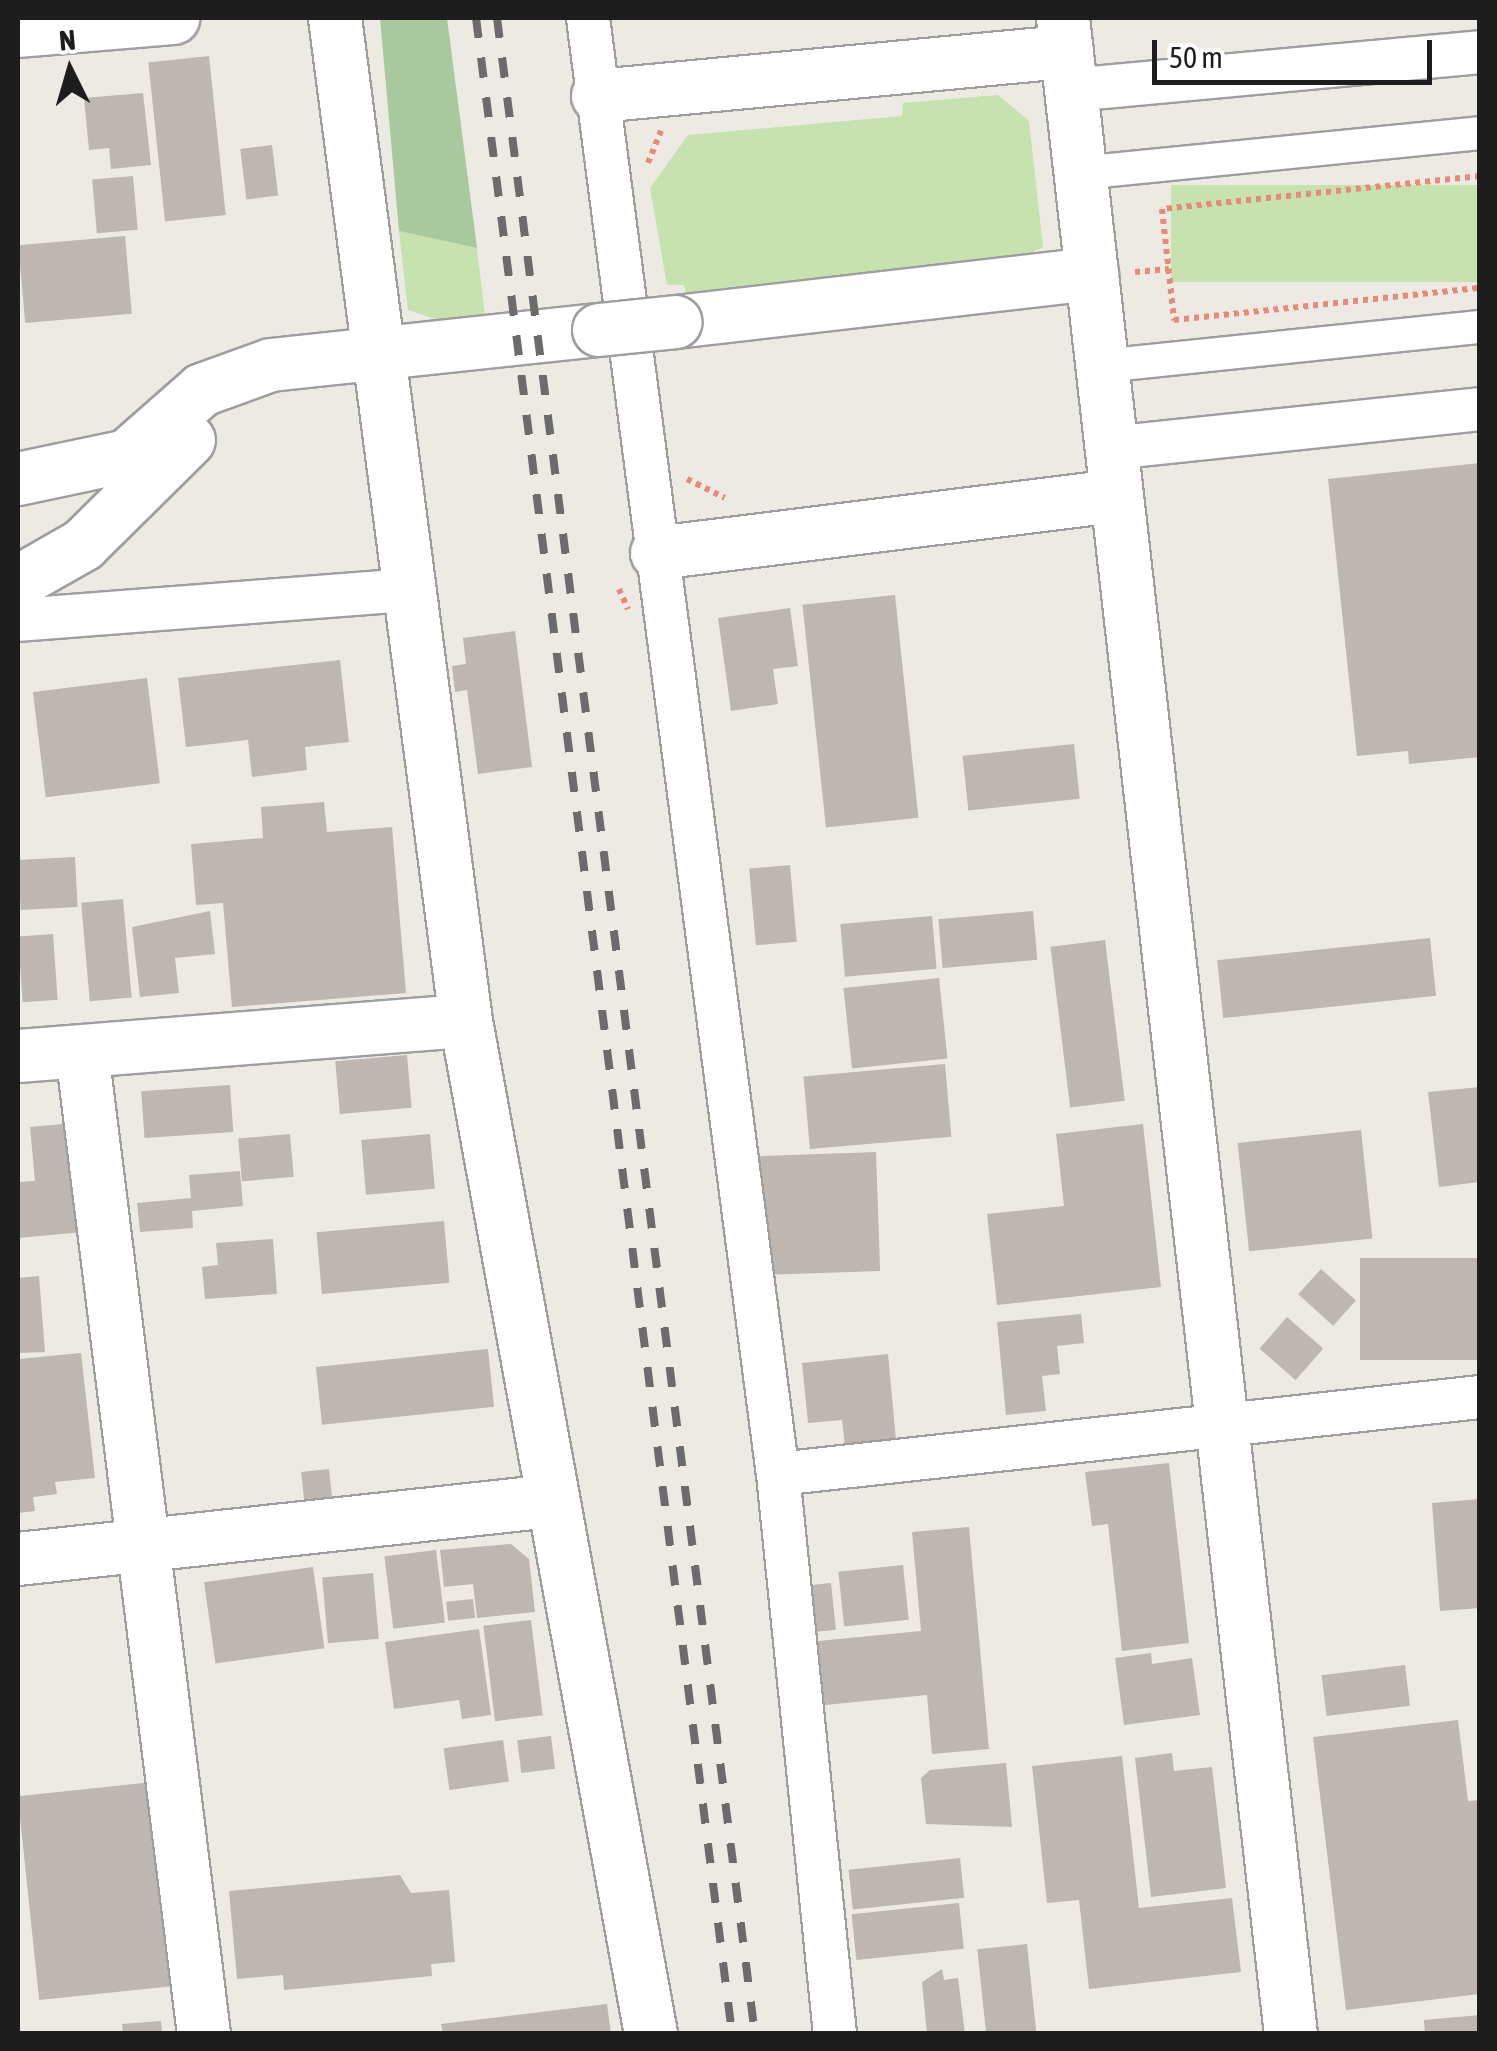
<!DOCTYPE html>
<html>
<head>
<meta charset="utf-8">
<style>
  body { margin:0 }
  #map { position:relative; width:1497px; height:2051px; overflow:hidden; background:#edeae4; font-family:"Asap Condensed",sans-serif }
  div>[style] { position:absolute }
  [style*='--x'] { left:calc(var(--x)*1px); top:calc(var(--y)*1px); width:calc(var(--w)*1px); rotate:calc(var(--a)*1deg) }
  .grass>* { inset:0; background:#c6e2af; transform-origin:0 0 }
  .forest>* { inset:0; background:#a8c89d }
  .building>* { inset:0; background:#bdb6b1; transform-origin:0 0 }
  .path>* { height:6px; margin-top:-3px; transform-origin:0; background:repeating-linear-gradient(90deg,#e98978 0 5px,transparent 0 10px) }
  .roads { filter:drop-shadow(2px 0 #9e9e9e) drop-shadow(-2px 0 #9e9e9e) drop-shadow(0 2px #9e9e9e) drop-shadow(0 -2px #9e9e9e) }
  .pedestrian>* { height:32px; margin:-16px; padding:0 16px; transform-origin:16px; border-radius:16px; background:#fff }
  .minor>* { height:42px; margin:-21px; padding:0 21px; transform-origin:21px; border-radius:21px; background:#fff }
  .tertiary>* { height:52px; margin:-26px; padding:0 26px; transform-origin:26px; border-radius:26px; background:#fff }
  .rail>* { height:8px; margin-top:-4px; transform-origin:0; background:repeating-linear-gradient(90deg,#6b6b6b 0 20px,transparent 0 40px) }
  .bridges { filter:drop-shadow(2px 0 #9e9e9e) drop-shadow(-2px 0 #9e9e9e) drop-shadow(0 2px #9e9e9e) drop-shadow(0 -2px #9e9e9e) }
  .tertiary-bridge>* { height:52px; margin:-26px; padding:0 26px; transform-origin:26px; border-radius:26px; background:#fff }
  span { translate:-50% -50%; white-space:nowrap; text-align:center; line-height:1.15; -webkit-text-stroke:8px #fff; paint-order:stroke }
  .frame { position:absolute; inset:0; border:20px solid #1d1d1d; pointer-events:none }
  .north { position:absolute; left:20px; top:20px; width:100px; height:100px; -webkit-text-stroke:8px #fff; paint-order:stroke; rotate:355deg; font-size:28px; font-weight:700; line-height:40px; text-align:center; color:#1d1d1d }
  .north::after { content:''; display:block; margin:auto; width:35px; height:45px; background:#1d1d1d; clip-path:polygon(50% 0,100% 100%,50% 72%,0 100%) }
  .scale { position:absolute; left:1152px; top:40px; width:280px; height:45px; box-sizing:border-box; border:5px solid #1d1d1d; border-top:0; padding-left:12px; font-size:30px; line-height:35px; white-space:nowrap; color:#1d1d1d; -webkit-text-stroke:8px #fff; paint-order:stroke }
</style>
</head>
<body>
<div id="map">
  <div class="grass">
    <div style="clip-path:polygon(998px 95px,1029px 121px,1043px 247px,1016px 261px,687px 296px,684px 285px,667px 285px,650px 188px,688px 135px,902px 116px,903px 103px)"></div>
    <div style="left:1479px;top:185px;width:97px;height:308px;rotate:90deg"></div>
    <div style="clip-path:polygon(399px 231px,477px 248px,485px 316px,441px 321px,408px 310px)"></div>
  </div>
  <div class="forest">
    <div style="clip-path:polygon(380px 18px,447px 18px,477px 248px,399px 231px)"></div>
  </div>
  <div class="building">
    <div style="left:209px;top:56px;width:160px;height:61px;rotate:84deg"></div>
    <div style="clip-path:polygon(143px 93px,151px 165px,111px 169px,109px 148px,89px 150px,84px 98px)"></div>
    <div style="left:272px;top:145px;width:51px;height:32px;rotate:83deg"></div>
    <div style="left:133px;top:176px;width:54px;height:41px;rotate:85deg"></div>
    <div style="left:125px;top:236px;width:78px;height:107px;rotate:85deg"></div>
    <div style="clip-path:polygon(1480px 463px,1480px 757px,1409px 764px,1408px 751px,1357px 756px,1328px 479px)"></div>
    <div style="left:895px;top:595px;width:224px;height:93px;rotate:84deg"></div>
    <div style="clip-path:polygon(790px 608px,798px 666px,773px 669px,778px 704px,731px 711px,718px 618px)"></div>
    <div style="clip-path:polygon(515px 631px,532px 767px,478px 774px,467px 690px,455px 692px,452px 666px,466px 664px,463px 638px)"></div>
    <div style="clip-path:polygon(340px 660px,349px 742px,305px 747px,307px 770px,252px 777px,248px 740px,186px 747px,178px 678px)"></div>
    <div style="left:147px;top:678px;width:106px;height:115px;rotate:83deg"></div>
    <div style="left:1074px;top:744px;width:55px;height:112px;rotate:84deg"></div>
    <div style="clip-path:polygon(324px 802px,327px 832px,392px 827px,406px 993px,232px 1007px,223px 903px,196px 905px,191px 844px,263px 838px,261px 807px)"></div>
    <div style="left:75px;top:857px;width:50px;height:57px;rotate:87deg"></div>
    <div style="left:790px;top:865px;width:77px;height:41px;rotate:85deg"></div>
    <div style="left:123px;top:899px;width:99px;height:42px;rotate:85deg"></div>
    <div style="clip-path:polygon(210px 911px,215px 954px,175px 958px,179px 993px,140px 997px,132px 927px)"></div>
    <div style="left:1033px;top:911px;width:49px;height:95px;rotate:85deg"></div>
    <div style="left:932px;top:916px;width:53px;height:92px;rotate:85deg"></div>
    <div style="left:53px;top:934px;width:66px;height:35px;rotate:86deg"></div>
    <div style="left:1430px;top:938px;width:58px;height:214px;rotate:84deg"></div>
    <div style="left:1105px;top:940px;width:162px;height:55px;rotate:83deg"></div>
    <div style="left:939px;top:978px;width:81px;height:96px;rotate:84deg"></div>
    <div style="left:407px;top:1055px;width:53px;height:72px;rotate:85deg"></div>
    <div style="left:945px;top:1064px;width:73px;height:142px;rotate:85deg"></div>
    <div style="left:230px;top:1085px;width:47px;height:89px;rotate:86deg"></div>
    <div style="clip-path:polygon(1480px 1087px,1480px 1182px,1439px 1187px,1428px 1092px)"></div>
    <div style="clip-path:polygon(74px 1123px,84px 1232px,18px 1238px,18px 1182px,35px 1181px,30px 1127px)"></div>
    <div style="clip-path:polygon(1143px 1124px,1161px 1287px,997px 1305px,987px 1214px,1064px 1206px,1056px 1134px)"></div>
    <div style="left:1361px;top:1130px;width:109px;height:124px;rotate:84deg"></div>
    <div style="left:290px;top:1134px;width:43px;height:52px;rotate:85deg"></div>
    <div style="left:430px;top:1134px;width:55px;height:69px;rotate:85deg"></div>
    <div style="left:876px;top:1152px;width:119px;height:126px;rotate:88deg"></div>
    <div style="clip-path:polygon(240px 1171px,243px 1206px,192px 1211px,193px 1228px,140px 1232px,137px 1203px,191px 1198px,189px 1175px)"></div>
    <div style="left:444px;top:1221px;width:62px;height:128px;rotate:85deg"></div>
    <div style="clip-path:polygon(273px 1239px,277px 1294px,205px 1299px,202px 1267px,218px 1265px,216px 1243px)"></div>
    <div style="left:1480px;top:1258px;width:102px;height:120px;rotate:90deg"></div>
    <div style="left:1321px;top:1269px;width:47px;height:34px;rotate:42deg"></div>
    <div style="clip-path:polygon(39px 1276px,45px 1352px,18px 1353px,18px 1278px)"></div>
    <div style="clip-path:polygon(1081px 1314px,1084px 1343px,1057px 1346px,1060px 1374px,1042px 1376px,1046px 1411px,1006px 1415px,997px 1322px)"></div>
    <div style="left:1287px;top:1317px;width:48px;height:42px;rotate:41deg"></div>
    <div style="left:488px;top:1349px;width:58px;height:173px;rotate:84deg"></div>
    <div style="clip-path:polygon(81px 1353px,95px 1478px,55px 1482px,57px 1494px,33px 1497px,35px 1511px,18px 1513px,18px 1359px)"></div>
    <div style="clip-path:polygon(888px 1354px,896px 1440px,845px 1446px,842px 1420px,808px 1423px,802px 1363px)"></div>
    <div style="clip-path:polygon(1169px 1463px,1189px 1643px,1122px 1651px,1108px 1524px,1092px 1526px,1085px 1472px)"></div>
    <div style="left:329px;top:1469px;width:29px;height:28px;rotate:84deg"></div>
    <div style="clip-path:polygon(1480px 1499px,1480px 1608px,1440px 1611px,1432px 1503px)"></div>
    <div style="clip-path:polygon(969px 1527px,989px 1749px,932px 1754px,927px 1695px,815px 1706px,808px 1642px,921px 1631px,912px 1532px)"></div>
    <div style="clip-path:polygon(511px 1544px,529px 1559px,535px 1612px,477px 1618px,473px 1584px,444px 1587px,440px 1550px)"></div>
    <div style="left:436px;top:1550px;width:73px;height:52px;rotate:83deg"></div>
    <div style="left:903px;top:1565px;width:55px;height:65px;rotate:84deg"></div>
    <div style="left:313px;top:1567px;width:82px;height:110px;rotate:82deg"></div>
    <div style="left:373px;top:1573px;width:66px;height:51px;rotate:85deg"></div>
    <div style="left:831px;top:1583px;width:47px;height:28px;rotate:84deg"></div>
    <div style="left:473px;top:1599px;width:19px;height:27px;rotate:84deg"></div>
    <div style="left:531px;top:1620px;width:96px;height:48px;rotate:83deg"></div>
    <div style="clip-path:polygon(479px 1629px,491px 1715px,462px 1719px,459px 1700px,394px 1709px,385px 1642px)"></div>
    <div style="clip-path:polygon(1151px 1653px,1152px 1664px,1192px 1658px,1200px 1715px,1124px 1725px,1115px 1658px)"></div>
    <div style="left:1405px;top:1665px;width:41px;height:84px;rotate:83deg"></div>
    <div style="clip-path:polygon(1458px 1720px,1468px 1801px,1480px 1800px,1480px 1994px,1346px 2010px,1313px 1737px)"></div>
    <div style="left:551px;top:1736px;width:33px;height:34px;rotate:83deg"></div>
    <div style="left:503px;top:1740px;width:42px;height:60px;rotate:82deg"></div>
    <div style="clip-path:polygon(1172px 1753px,1174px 1771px,1212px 1767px,1226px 1888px,1151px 1897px,1135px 1758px)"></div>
    <div style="clip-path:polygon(1122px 1756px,1139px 1908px,1232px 1898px,1241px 1972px,1089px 1989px,1079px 1900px,1047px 1903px,1032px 1766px)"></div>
    <div style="clip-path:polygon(1006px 1763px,1012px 1827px,926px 1824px,921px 1778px,930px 1770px)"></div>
    <div style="left:153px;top:1782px;width:205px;height:136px;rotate:84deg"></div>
    <div style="left:960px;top:1858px;width:40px;height:112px;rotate:84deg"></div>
    <div style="clip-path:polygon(400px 1875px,411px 1893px,449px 1890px,455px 1962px,431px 1964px,432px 1976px,284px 1990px,283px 1975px,237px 1979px,229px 1891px)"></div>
    <div style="left:959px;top:1903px;width:46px;height:108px;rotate:84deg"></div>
    <div style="left:1027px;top:1944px;width:90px;height:50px;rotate:84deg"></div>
    <div style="clip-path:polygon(942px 1969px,944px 1980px,958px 1978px,965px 2034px,927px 2034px,922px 1982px)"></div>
    <div style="clip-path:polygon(607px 2004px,611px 2034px,443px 2034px,441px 2024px)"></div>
    <div style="clip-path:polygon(1480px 2015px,1480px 2034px,1425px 2034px,1424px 2020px)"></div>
    <div style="clip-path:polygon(161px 2021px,162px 2034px,123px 2034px,122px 2024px)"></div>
  </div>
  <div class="path">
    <div style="--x:648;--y:163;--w:35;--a:-68"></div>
    <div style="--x:1480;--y:176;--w:320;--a:174.1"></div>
    <div style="--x:1162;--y:209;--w:112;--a:83.8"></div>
    <div style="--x:1174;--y:320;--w:308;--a:-6"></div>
    <div style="--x:1135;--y:272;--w:34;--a:-5"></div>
    <div style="--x:687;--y:479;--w:42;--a:26.6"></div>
    <div style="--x:619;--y:589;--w:22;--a:66"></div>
  </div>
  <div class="roads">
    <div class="pedestrian">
      <div style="--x:1080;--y:173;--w:402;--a:-5.7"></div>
      <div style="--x:1102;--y:366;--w:380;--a:-5.9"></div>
    </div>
    <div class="minor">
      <div style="--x:588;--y:18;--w:1468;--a:82.57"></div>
      <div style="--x:778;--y:1474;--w:563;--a:84.19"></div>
      <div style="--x:1071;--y:90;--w:411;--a:-5.3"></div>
      <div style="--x:1111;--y:448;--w:371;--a:-6"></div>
      <div style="--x:18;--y:620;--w:394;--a:-4.4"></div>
      <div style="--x:778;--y:1474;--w:706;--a:-6.26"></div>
    </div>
    <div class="tertiary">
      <div style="--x:335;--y:18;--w:1012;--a:82.56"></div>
      <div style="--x:466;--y:1021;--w:1030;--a:79.65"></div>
      <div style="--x:1063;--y:18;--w:2029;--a:83.55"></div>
      <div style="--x:18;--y:31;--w:156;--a:-4.8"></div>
      <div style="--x:598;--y:96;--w:471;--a:-5.4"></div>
      <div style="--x:676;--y:322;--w:419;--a:-6.6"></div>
      <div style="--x:18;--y:479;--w:111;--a:-11.9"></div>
      <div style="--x:127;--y:456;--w:100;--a:-41.3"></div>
      <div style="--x:202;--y:390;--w:73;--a:-19.9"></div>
      <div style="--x:271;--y:365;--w:330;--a:-6.1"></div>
      <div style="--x:657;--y:553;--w:463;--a:-7.1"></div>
      <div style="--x:18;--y:582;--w:75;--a:-29.6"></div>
      <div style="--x:83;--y:545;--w:149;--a:-44.7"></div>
      <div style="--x:82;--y:1052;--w:990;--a:82.92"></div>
      <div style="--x:18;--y:1056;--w:449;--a:-4.5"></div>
      <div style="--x:18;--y:1559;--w:536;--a:-6.21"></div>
    </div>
  </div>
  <div class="rail">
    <div style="--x:476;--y:18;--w:2032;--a:82.76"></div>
    <div style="--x:497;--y:18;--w:2032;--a:82.71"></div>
  </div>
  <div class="bridges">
    <div class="tertiary-bridge">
      <div style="--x:599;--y:330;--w:77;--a:-5.9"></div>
    </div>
  </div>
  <div class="frame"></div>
  <div class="north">N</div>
  <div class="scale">50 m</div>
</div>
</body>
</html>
